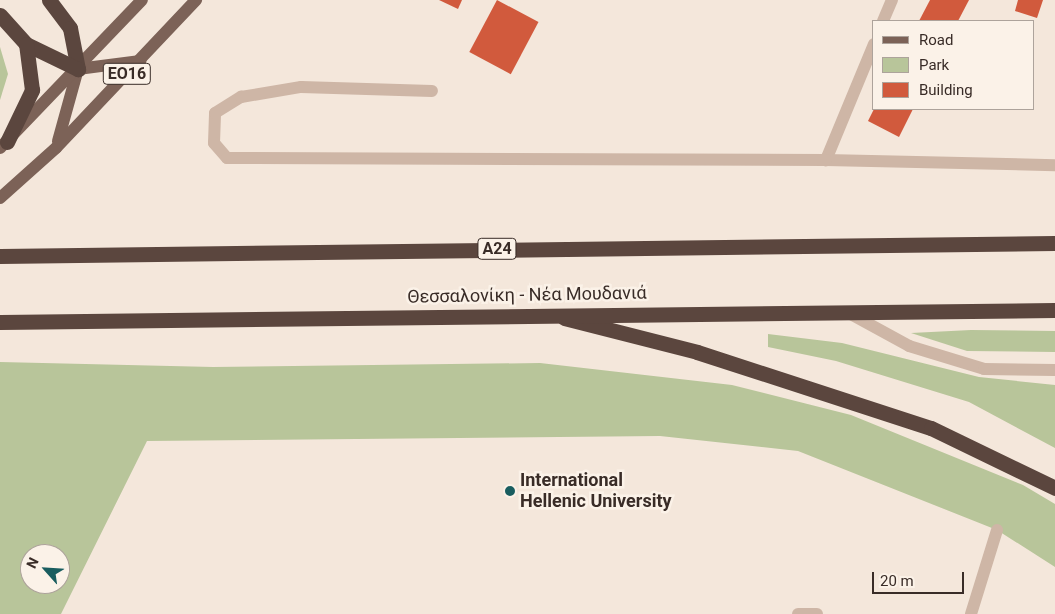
<!DOCTYPE html>
<html>
<head>
<meta charset="utf-8">
<style>
  body { margin:0 }
  #map { position:relative; width:1055px; height:614px; overflow:hidden; background:#f4e7db; font-family:Roboto,sans-serif }
  div>[style] { position:absolute }
  [style*='--x'] { left:calc(var(--x)*1px); top:calc(var(--y)*1px); width:calc(var(--w)*1px); rotate:calc(var(--a)*1deg) }
  .green>* { inset:0; background:#b8c59a }
  .building>* { inset:0; background:#d15a3d; transform-origin:0 0 }
  .lane>* { height:12px; margin:-6px; padding:0 6px; transform-origin:6px; border-radius:6px; background:#ceb6a6 }
  .street>* { height:12px; margin:-6px; padding:0 6px; transform-origin:6px; border-radius:6px; background:#ceb6a6 }
  .primary>* { height:12px; margin:-6px; padding:0 6px; transform-origin:6px; border-radius:6px; background:#7c6257 }
  .highway>* { height:15px; margin:-7.5px; padding:0 7.5px; transform-origin:7.5px; border-radius:7.5px; background:#5b463e }
  .dots>* { width:14px; height:14px; translate:-50% -50%; box-sizing:border-box; border:2px solid #fbf2e8; border-radius:50% }
  span { translate:-50% -50%; white-space:nowrap; text-align:center; line-height:1.15; -webkit-text-stroke:5px #fbf2e8; paint-order:stroke }
  .shield-label span { padding:1px 4px; background:#fbf2e8; border:1px solid; border-radius:4px; -webkit-text-stroke-width:0 }
  .shield-label { font-size:16px; color:#392c27; font-weight:700 }
  .street-label { font-size:18px; color:#392c27 }
  .poi-label { font-size:18px; color:#392c27; font-weight:700 }
  .left { translate:0 -50%; text-align:left }
  .legend { position:absolute; left:872px; top:20px; width:162px; height:90px; box-sizing:border-box; background:#fbf2e8; border:1px solid #ada39b; margin:0; padding:6px 9px; list-style:none; font-size:15px; color:#392c27 }
  .legend li { display:flex; align-items:center; gap:10px; height:25px }
  .legend b { width:25px; border:1px solid #ada39b }
  .north { position:absolute; left:20px; top:544px; width:50px; height:50px; box-sizing:border-box; background:#fbf2e8; border:1px solid #ada39b; border-radius:50%; rotate:296deg; font-size:14px; font-weight:700; line-height:20px; text-align:center; color:#392c27 }
  .north::after { content:''; display:block; margin:auto; width:18px; height:22px; background:#195d5f; clip-path:polygon(50% 0,100% 100%,50% 72%,0 100%) }
  .scale { position:absolute; left:872px; top:572px; width:92px; height:22px; box-sizing:border-box; border:2px solid #392c27; border-top:0; padding-left:6px; font-size:15px; line-height:18px; white-space:nowrap; color:#392c27; -webkit-text-stroke:4px #fbf2e8; paint-order:stroke }
</style>
</head>
<body>
<div id="map">
  <div class="green">
    <div style="clip-path:polygon(0 47px,8px 74px,0 100px)"></div>
    <div style="clip-path:polygon(971px 330px,1055px 331px,1055px 352px,967px 351px,911px 333px)"></div>
    <div style="clip-path:polygon(768px 334px,842px 343px,979px 377px,1055px 385px,1055px 448px,969px 402px,836px 361px,768px 347px)"></div>
    <div style="clip-path:polygon(evenodd,0 362px,213px 367px,540px 363px,732px 385px,851px 415px,1023px 485px,1055px 504px,1055px 567px,997px 530px,798px 451px,660px 436px,147px 441px,61px 614px,0 614px,0 362px,30px 554px,60px 554px,60px 584px,30px 584px,30px 554px)"></div>
  </div>
  <div class="building">
    <div style="clip-path:polygon(439px 0,462px 0,458px 9px)"></div>
    <div style="left:497px;top:0;width:47px;height:59px;rotate:28deg"></div>
    <div style="clip-path:polygon(930px 0,969px 0,958px 21px,919px 21px)"></div>
    <div style="clip-path:polygon(1018px 0,1043px 0,1037px 18px,1015px 11px)"></div>
    <div style="clip-path:polygon(874px 109px,913px 109px,899px 137px,868px 121px)"></div>
  </div>
  <div class="lane">
    <div style="--x:214;--y:143;--w:30;--a:-88"></div>
    <div style="--x:215;--y:113;--w:31;--a:-32"></div>
    <div style="--x:241;--y:97;--w:61;--a:-9.5"></div>
    <div style="--x:301;--y:87;--w:131;--a:1.7"></div>
    <div style="--x:798;--y:614;--w:19;--a:0"></div>
    <div style="--x:971;--y:614;--w:88;--a:-72.8"></div>
  </div>
  <div class="street">
    <div style="--x:883;--y:21;--w:23;--a:-67"></div>
    <div style="--x:874;--y:44;--w:126;--a:112.5"></div>
    <div style="--x:826;--y:160;--w:229;--a:1.3"></div>
    <div style="--x:214;--y:143;--w:20;--a:49"></div>
    <div style="--x:227;--y:158;--w:599;--a:0.19"></div>
    <div style="--x:847;--y:312;--w:71;--a:28.7"></div>
    <div style="--x:909;--y:346;--w:78;--a:17"></div>
    <div style="--x:984;--y:369;--w:71;--a:0.8"></div>
  </div>
  <div class="primary">
    <div style="--x:78;--y:69;--w:63;--a:-7.4"></div>
    <div style="--x:58;--y:141;--w:75;--a:-74.5"></div>
    <div style="--x:0;--y:148;--w:205;--a:-46.2"></div>
    <div style="--x:0;--y:198;--w:75;--a:-41.8"></div>
    <div style="--x:56;--y:148;--w:204;--a:-46.6"></div>
  </div>
  <div class="highway">
    <div style="--x:49;--y:0;--w:35;--a:53"></div>
    <div style="--x:70;--y:28;--w:42;--a:79"></div>
    <div style="--x:0;--y:15;--w:39;--a:48"></div>
    <div style="--x:26;--y:44;--w:58;--a:25.7"></div>
    <div style="--x:7;--y:142;--w:58;--a:-64.3"></div>
    <div style="--x:32;--y:90;--w:46;--a:-97.4"></div>
    <div style="--x:0;--y:256;--w:1055;--a:-0.71"></div>
    <div style="--x:564;--y:318;--w:137;--a:14.3"></div>
    <div style="--x:697;--y:352;--w:246;--a:18"></div>
    <div style="--x:931;--y:428;--w:138;--a:25.8"></div>
    <div style="--x:0;--y:322;--w:1055;--a:-0.65"></div>
  </div>
  <div class="dots">
    <div style="left:510px;top:491px;background:#195d5f"></div>
  </div>
  <div class="shield-label">
    <span style="left:127px;top:74px">ΕΟ16</span>
    <span style="left:497px;top:249px">Α24</span>
  </div>
  <div class="street-label">
    <span style="left:527px;top:295px;rotate:-1deg">Θεσσαλονίκη - Νέα Μουδανιά</span>
  </div>
  <div class="poi-label">
    <span class="left" style="left:520px;top:491px">International<br>Hellenic University</span>
  </div>
  <ul class="legend">
  <li><b style="height:6px;background:#7c6257"></b>Road</li>
  <li><b style="height:14px;background:#b8c59a"></b>Park</li>
  <li><b style="height:14px;background:#d15a3d"></b>Building</li>
  </ul>
  <div class="north">N</div>
  <div class="scale">20 m</div>
</div>
</body>
</html>
